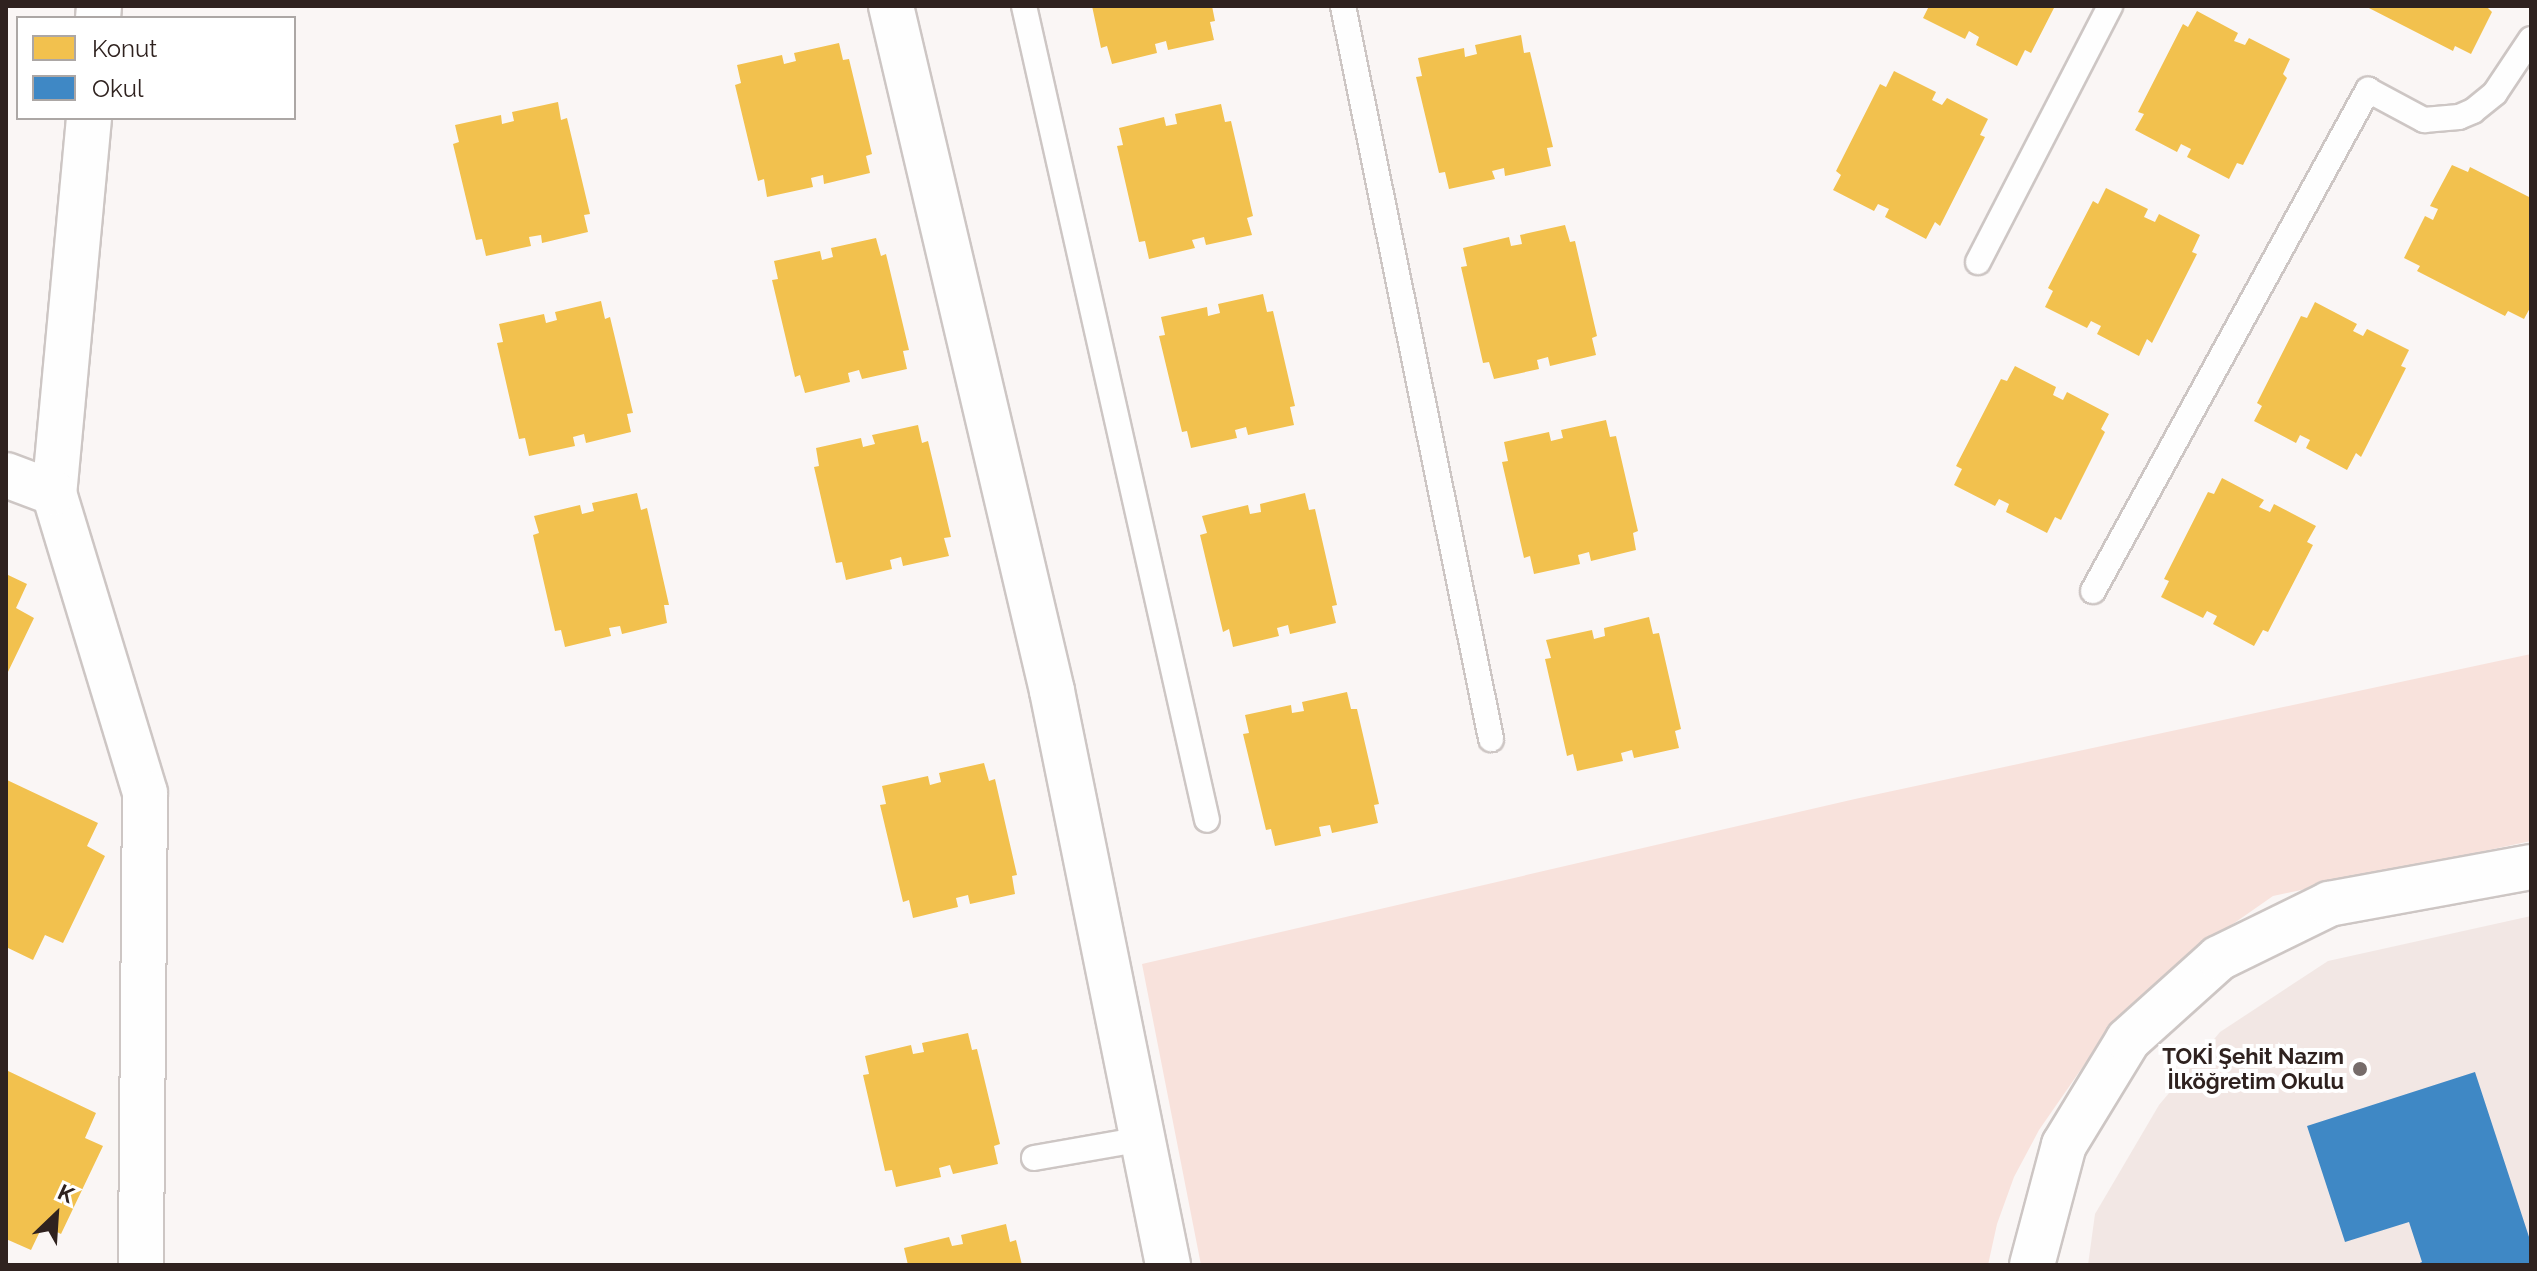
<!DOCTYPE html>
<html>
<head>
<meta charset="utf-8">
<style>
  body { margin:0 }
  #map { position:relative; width:2537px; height:1271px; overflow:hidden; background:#faf6f5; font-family:Raleway,sans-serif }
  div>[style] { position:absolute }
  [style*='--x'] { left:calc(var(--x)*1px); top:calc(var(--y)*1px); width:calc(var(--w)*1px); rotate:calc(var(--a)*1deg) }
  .built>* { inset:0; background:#f2e7e4 }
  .green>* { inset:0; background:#f8e2dc }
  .homes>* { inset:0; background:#f2c14e }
  .schools>* { inset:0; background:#3f88c5 }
  .roads { filter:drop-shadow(2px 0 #cdc6c4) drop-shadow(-2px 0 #cdc6c4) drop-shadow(0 2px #cdc6c4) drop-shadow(0 -2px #cdc6c4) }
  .service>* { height:24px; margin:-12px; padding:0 12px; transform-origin:12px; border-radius:12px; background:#fefefe }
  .minor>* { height:44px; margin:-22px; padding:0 22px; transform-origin:22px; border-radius:22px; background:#fefefe }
  .dots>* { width:22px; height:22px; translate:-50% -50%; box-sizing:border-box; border:4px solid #fff; border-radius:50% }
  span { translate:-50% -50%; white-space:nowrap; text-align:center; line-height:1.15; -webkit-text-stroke:8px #fff; paint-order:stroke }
  .poi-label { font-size:22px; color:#2f221f; font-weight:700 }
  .right { translate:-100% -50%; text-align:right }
  .frame { position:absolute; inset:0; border:8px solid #2f221f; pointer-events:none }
  .legend { position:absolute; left:16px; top:16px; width:280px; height:104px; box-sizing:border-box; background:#fff; border:2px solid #aca7a5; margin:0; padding:10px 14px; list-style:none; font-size:24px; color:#2f221f }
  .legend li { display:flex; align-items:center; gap:16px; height:40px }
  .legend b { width:40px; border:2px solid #aca7a5 }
  .north { position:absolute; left:16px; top:1175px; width:80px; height:80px; -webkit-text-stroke:6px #fff; paint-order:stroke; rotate:25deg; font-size:22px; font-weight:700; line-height:32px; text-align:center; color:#2f221f }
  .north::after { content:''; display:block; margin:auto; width:28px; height:36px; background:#2f221f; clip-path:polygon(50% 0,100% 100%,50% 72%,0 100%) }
</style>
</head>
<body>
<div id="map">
  <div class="built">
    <div style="clip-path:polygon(2531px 916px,2531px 1265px,2088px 1265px,2095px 1214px,2159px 1105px,2220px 1032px,2328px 961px)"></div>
  </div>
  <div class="green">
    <div style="clip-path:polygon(2531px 654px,2531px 841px,2273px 896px,2180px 961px,2100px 1042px,2039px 1130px,2014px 1177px,1997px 1224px,1988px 1265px,1201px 1265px,1142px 964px,1855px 799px)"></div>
  </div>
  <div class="homes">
    <div style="clip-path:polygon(1092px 6px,1212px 6px,1215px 21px,1210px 22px,1214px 40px,1168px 50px,1166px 41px,1155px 44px,1157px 53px,1112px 64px,1107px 46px,1101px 48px)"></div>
    <div style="clip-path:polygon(1929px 6px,2055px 6px,2031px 53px,2025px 50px,2017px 66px,1976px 45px,1979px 37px,1969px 31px,1965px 39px,1923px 18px)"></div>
    <div style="clip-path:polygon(2365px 6px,2486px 6px,2492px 12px,2471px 54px,2455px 46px,2453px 51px)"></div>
    <div style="clip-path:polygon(2197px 11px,2238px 33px,2234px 41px,2245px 45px,2249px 38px,2290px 59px,2283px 74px,2287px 78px,2243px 165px,2237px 163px,2229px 179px,2187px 157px,2191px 149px,2181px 144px,2177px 152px,2135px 130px,2144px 114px,2138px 112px,2183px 24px,2188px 27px)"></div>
    <div style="clip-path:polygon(1521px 35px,1524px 53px,1530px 52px,1553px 147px,1547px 148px,1551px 166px,1505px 176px,1504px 168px,1492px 171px,1495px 179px,1449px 189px,1445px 172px,1439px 173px,1416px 77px,1422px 76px,1418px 58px,1464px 48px,1465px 57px,1477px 54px,1475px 45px)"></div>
    <div style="clip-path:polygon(839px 43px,843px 60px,849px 59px,872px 154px,866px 156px,870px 173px,824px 184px,823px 175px,811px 178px,813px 187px,767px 197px,764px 179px,758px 181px,735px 85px,741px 83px,737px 65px,782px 55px,784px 64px,796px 61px,794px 53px)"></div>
    <div style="clip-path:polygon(1894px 71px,1936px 92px,1932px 100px,1942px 105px,1947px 98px,1988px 119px,1980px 135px,1985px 137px,1940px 226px,1935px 222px,1926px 239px,1885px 217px,1889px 209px,1878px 204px,1874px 211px,1833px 190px,1841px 175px,1836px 171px,1880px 84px,1886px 87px)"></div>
    <div style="clip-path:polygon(558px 102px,561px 120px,567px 118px,590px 214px,584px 215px,588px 232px,542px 243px,541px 235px,529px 237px,531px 246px,486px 256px,482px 239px,476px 240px,453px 144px,459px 142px,455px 125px,501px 115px,502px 124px,514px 121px,512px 112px)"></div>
    <div style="clip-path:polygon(1221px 104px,1225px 122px,1231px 121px,1253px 216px,1247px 218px,1252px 235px,1206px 245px,1204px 237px,1192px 240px,1195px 248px,1149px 259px,1145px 241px,1139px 242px,1117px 146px,1123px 145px,1119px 128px,1164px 117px,1166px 126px,1177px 124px,1175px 114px)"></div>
    <div style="clip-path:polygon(2452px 165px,2468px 172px,2470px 167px,2531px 198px,2531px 306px,2524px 319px,2508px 311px,2505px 316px,2417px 271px,2420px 266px,2404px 258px,2425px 216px,2433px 220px,2438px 209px,2430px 206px)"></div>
    <div style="clip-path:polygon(2106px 188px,2148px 209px,2144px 217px,2155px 222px,2159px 214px,2200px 235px,2192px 252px,2197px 254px,2152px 343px,2147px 339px,2139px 356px,2097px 334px,2101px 326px,2091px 321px,2087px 328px,2045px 307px,2053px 291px,2048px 288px,2093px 201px,2098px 204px)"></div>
    <div style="clip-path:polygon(1565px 225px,1570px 242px,1575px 241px,1597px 336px,1592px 338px,1596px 355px,1550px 366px,1548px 357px,1537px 360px,1539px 369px,1494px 379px,1489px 362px,1483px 363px,1461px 267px,1467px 266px,1463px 248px,1509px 237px,1511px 246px,1522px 244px,1520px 235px)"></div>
    <div style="clip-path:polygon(876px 238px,881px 256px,886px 254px,909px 350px,903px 351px,907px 369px,862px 379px,859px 370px,848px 373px,850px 382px,805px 393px,800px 375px,795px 377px,772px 280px,778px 279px,774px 261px,820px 251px,822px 260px,833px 257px,831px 248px)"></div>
    <div style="clip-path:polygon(1263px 294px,1267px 312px,1273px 311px,1295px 406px,1290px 407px,1294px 425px,1248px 435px,1246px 427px,1235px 430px,1237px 438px,1191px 448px,1187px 431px,1182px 432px,1159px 336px,1165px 335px,1161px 317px,1207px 307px,1208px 316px,1220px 313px,1218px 304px)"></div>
    <div style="clip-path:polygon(601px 301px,605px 319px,610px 317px,633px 413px,627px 414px,631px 432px,586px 443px,584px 434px,573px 437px,575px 446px,529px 456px,525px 438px,519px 439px,497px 343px,503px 342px,499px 324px,544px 314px,546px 323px,557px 320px,555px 312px)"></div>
    <div style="clip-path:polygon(2315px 302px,2357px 324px,2353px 331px,2363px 336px,2367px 329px,2409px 350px,2401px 366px,2406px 368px,2361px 457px,2356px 453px,2347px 470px,2306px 448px,2310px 440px,2300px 435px,2296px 443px,2254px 421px,2262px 406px,2257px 403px,2301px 316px,2307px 318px)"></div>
    <div style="clip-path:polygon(2015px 366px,2056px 387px,2053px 395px,2063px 400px,2067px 392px,2109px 414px,2101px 429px,2105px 432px,2061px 520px,2055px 517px,2047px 533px,2006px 512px,2009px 504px,1999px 499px,1995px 506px,1954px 485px,1962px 469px,1956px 466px,2001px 379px,2007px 381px)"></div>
    <div style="clip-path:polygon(1606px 420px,1610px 437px,1616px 436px,1638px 531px,1633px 533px,1636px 550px,1591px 561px,1589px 552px,1578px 555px,1580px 564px,1534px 574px,1530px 556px,1524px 558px,1502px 462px,1508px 461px,1504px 442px,1549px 432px,1551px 441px,1563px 438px,1561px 430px)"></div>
    <div style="clip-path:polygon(918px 425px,922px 443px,928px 441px,951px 537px,944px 538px,949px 556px,903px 566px,901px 557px,890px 560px,892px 569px,846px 580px,842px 562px,836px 563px,814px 467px,819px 466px,816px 448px,861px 438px,863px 447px,875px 444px,872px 435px)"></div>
    <div style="clip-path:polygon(2222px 478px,2264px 500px,2259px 507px,2270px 512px,2274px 504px,2316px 526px,2307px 542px,2313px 545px,2268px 632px,2263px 630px,2254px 646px,2213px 624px,2217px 616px,2207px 611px,2203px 618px,2161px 597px,2169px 581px,2164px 579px,2208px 492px,2214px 494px)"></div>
    <div style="clip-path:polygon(637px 493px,641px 510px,647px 508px,669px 605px,664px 605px,667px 623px,622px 634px,620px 626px,609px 628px,611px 636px,565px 647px,561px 630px,555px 631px,533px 535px,539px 533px,534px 516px,580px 505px,582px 514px,594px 511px,592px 503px)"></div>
    <div style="clip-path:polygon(1305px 493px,1309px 510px,1315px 509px,1337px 605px,1332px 606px,1336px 623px,1290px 634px,1288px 625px,1277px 628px,1279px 636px,1233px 647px,1229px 629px,1223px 632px,1200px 535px,1207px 533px,1202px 516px,1248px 505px,1250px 514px,1261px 512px,1260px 504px)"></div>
    <div style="clip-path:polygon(6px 574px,27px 584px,16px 608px,34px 618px,6px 676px)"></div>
    <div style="clip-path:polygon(1649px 617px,1653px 634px,1659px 633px,1681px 729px,1675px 731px,1679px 748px,1634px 758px,1632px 750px,1621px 753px,1623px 761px,1577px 771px,1573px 754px,1567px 756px,1545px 659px,1551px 658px,1546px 640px,1592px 630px,1594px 639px,1605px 636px,1604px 628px)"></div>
    <div style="clip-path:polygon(1347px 692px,1351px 709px,1357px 709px,1379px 804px,1374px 805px,1378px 823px,1332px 833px,1330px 825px,1319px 827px,1321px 836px,1275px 846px,1271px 829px,1266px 830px,1243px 734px,1249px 733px,1245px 715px,1291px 705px,1292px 713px,1304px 711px,1302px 702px)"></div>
    <div style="clip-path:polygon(984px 763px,989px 781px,995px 779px,1017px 875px,1012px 876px,1015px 894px,970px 904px,968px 895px,956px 898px,958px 907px,913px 918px,909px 900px,903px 902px,880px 805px,886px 804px,882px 786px,928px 776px,930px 785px,941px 782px,939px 773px)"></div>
    <div style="clip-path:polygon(7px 780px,98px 823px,87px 846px,105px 856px,63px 943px,45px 935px,33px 960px,6px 947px)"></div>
    <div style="clip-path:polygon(968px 1033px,972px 1050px,977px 1049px,1000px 1144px,994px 1146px,998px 1164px,953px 1174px,950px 1165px,939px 1168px,941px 1177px,896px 1187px,892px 1170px,885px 1171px,863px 1075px,869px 1074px,865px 1056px,911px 1045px,913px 1054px,924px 1052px,922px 1043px)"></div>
    <div style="clip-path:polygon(6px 1070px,96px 1113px,85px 1138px,103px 1146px,61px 1234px,43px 1225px,31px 1250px,6px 1239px)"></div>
    <div style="clip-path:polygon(1006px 1224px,1010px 1242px,1016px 1240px,1022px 1265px,908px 1265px,904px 1248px,949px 1237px,952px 1246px,963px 1244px,961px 1235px)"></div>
  </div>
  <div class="schools">
    <div style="clip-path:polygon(2475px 1072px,2531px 1243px,2531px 1265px,2415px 1265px,2422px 1262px,2409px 1222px,2345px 1242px,2307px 1126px)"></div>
  </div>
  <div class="roads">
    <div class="service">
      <div style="--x:1024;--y:6;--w:834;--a:77.33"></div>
      <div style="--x:1343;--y:6;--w:748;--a:78.58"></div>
      <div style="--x:1978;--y:262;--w:288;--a:-62.7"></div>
      <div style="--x:2093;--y:591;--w:572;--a:-61.24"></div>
      <div style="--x:2368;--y:90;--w:64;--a:28.2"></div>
      <div style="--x:2424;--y:120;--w:35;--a:-5"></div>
      <div style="--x:2459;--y:117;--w:15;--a:-23"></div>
      <div style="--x:2473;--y:111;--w:28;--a:-39"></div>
      <div style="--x:2495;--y:93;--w:65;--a:-56.3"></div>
      <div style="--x:1034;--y:1158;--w:111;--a:-9.9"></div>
    </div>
    <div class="minor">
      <div style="--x:891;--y:6;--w:704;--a:76.77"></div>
      <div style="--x:1052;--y:691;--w:586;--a:78.57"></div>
      <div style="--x:98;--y:18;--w:12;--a:-85"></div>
      <div style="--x:89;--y:118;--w:377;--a:95.3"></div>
      <div style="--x:54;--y:493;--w:313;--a:73.1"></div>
      <div style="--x:145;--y:793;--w:472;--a:90.5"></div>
      <div style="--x:6;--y:475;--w:51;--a:20.6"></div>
      <div style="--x:2032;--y:1265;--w:124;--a:-75.1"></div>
      <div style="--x:2064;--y:1145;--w:123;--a:-58.6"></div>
      <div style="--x:2128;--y:1040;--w:122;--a:-42"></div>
      <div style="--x:2219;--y:958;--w:123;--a:-26.1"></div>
      <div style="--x:2329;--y:904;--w:205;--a:-10.4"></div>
    </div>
  </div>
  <div class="dots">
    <div style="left:2360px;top:1069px;background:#766c6a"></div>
  </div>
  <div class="poi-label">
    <span class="right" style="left:2344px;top:1069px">TOKİ Şehit Nazım<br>İlköğretim Okulu</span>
  </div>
  <div class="frame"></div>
  <ul class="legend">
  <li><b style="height:22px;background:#f2c14e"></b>Konut</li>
  <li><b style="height:22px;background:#3f88c5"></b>Okul</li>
  </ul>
  <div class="north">K</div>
</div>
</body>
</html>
